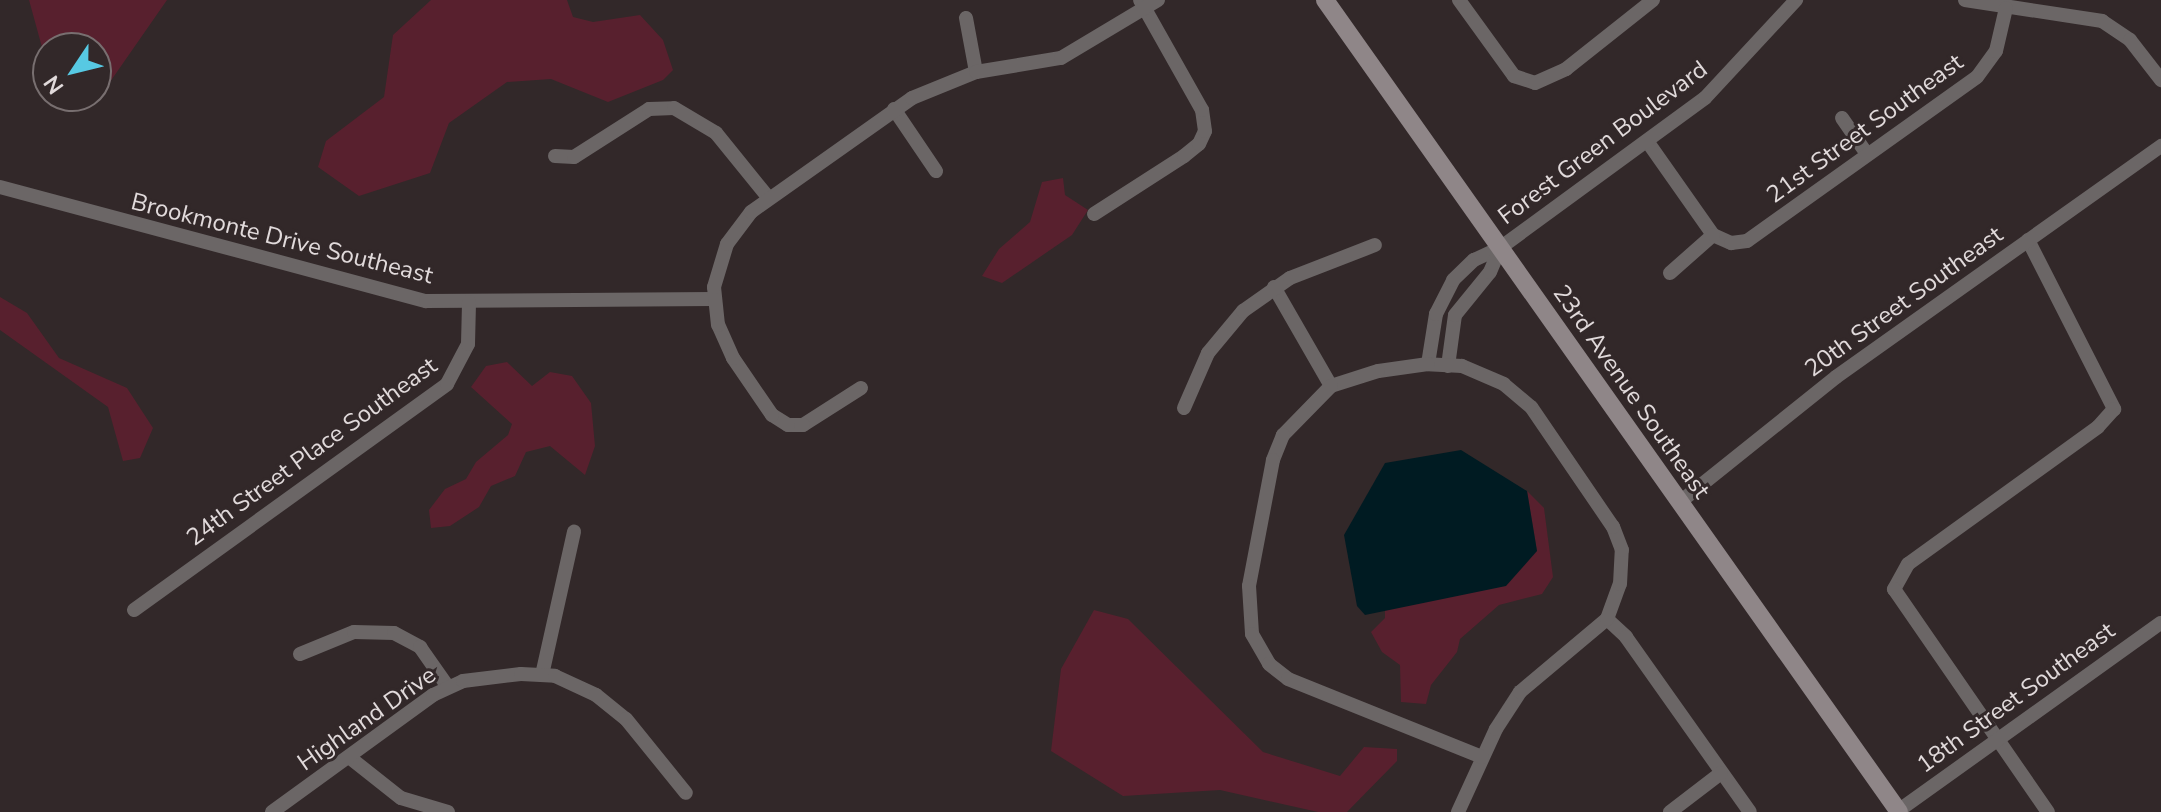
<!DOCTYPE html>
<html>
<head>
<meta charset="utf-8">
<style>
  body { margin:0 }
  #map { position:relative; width:2161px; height:812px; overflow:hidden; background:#322829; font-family:"Nunito Sans",sans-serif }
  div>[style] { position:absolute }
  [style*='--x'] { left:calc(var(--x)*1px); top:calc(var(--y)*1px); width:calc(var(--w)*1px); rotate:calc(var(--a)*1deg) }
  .green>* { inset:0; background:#58202e }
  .water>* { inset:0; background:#001b22 }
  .street>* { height:14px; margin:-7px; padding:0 7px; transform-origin:7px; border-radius:7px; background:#6b6666 }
  .secondary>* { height:18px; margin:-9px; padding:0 9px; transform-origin:9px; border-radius:9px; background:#8f8688 }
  span { translate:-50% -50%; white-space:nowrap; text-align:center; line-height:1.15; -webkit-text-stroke:6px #322829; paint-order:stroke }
  .street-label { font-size:24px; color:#e1dadb }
  .north { position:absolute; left:32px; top:32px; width:80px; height:80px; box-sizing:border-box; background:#322829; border:2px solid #786f70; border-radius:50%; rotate:235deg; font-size:22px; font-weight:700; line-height:32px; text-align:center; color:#e1dadb }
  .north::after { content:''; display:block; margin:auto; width:28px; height:36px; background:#57c9e3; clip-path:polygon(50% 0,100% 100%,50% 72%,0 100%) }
</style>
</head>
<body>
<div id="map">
  <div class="green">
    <div style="clip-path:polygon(29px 0,167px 0,103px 92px,96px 89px,96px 48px,48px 48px,48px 69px)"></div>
    <div style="clip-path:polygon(431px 0,567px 0,573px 17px,593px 22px,640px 15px,663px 40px,673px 70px,663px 80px,608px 102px,551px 79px,507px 82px,449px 123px,430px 173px,359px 196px,318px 167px,326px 141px,384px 97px,393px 35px)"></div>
    <div style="clip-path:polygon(1063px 178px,1065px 195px,1088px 210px,1072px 235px,1002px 283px,982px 276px,999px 249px,1030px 222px,1042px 182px)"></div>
    <div style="clip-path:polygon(0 297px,27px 313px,59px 358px,127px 388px,153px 428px,140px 458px,123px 461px,108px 407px,0 330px)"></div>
    <div style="clip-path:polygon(507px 362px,532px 386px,550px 372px,572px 376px,591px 403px,595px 446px,585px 475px,550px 446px,526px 452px,515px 476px,491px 486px,479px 507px,450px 526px,431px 528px,429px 510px,445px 489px,466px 479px,476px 462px,508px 435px,512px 424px,471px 387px,486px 366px)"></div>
    <div style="clip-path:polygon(1527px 491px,1544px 508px,1553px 577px,1542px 594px,1499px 605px,1460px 639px,1457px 652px,1431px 685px,1426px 704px,1401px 702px,1400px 665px,1382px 652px,1371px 632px,1385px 618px,1385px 609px,1537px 551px)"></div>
    <div style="clip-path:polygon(1094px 610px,1128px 619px,1263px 752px,1340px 776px,1364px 747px,1397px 749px,1397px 761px,1347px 812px,1318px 812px,1220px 790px,1123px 796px,1051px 751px,1061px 669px)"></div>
  </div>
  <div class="water">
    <div style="clip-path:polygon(1461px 450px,1527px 491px,1537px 551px,1506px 586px,1365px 615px,1357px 606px,1344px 535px,1385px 463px)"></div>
  </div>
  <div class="street">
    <div style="--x:1459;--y:0;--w:94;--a:54.1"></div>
    <div style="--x:1514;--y:76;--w:22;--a:18"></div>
    <div style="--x:1535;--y:83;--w:34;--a:-24"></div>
    <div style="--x:1566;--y:69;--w:111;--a:-38.4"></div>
    <div style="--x:1965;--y:0;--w:139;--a:8.7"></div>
    <div style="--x:2102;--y:21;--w:34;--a:34"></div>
    <div style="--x:2130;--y:40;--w:51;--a:52.2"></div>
    <div style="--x:966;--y:18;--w:55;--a:79.5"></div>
    <div style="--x:894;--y:109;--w:75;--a:55.9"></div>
    <div style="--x:1842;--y:118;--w:44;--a:55.2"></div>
    <div style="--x:1647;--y:141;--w:115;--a:54.9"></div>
    <div style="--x:1713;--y:235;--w:20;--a:24"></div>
    <div style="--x:1731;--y:243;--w:16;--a:-7"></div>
    <div style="--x:1747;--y:241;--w:282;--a:-35.5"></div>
    <div style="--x:1977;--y:77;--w:32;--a:-54"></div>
    <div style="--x:1996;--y:51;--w:44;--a:-76.9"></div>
    <div style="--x:555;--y:156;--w:19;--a:3"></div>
    <div style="--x:574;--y:157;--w:89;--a:-32.6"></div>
    <div style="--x:649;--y:109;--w:25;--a:-2"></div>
    <div style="--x:674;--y:108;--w:49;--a:30.8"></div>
    <div style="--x:716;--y:133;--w:81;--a:51"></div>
    <div style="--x:0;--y:187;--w:441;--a:15"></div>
    <div style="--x:426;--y:301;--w:287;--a:-0.4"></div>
    <div style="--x:1094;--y:214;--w:107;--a:-32.8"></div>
    <div style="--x:1184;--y:156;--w:19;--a:-39"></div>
    <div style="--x:1199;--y:144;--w:14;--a:-65"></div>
    <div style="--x:1205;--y:131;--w:21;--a:-98"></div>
    <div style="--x:1202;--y:110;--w:126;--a:-119.4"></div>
    <div style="--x:2028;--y:240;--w:190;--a:63"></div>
    <div style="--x:2114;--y:409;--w:24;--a:132"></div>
    <div style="--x:2098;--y:427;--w:234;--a:144.2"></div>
    <div style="--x:1908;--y:564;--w:29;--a:119"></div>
    <div style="--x:1894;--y:589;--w:271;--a:55.4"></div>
    <div style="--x:1670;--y:273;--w:57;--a:-41.5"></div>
    <div style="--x:1274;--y:287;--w:114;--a:60.1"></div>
    <div style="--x:1428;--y:364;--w:51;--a:-80.9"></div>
    <div style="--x:1436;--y:314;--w:38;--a:-63"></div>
    <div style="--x:1453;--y:280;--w:29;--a:-44"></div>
    <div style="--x:1474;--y:260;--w:29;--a:-25"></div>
    <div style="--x:1500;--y:248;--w:254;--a:-36.2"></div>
    <div style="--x:1705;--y:98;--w:134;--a:-47.1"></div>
    <div style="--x:1448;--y:366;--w:51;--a:-82.2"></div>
    <div style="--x:1455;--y:315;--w:55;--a:-50.9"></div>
    <div style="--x:1490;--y:272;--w:26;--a:-67"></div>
    <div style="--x:861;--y:388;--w:69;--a:147.5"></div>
    <div style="--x:803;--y:425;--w:15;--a:180"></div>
    <div style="--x:788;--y:425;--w:19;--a:-148"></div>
    <div style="--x:772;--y:415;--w:69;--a:-124.4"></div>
    <div style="--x:733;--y:358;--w:36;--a:-114"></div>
    <div style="--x:718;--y:325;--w:38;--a:-96"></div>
    <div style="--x:714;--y:287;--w:45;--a:-73.2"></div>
    <div style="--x:727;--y:244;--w:40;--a:-53"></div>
    <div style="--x:751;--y:212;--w:197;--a:-35.3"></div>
    <div style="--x:912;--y:98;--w:69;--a:-22.1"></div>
    <div style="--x:976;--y:72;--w:86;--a:-9.4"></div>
    <div style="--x:1061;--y:58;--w:113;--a:-30.9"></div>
    <div style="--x:1184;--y:408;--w:60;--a:-66.4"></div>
    <div style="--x:1208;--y:353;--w:55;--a:-50.2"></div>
    <div style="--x:1243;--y:311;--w:57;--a:-35.1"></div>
    <div style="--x:1290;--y:278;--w:91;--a:-21.2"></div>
    <div style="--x:1680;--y:502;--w:200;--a:-38.7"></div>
    <div style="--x:1836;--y:377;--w:399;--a:-35.4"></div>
    <div style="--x:134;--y:610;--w:386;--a:-35.8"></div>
    <div style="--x:447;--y:384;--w:45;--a:-62.3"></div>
    <div style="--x:468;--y:344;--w:42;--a:-88.6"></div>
    <div style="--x:1607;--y:619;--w:26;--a:43"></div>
    <div style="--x:1626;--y:637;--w:214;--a:54.7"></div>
    <div style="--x:300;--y:654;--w:58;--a:-22.2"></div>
    <div style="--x:354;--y:632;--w:40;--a:1.4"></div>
    <div style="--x:394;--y:633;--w:30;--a:28"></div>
    <div style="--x:420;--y:647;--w:49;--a:55"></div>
    <div style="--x:542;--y:675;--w:147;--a:-77.4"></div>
    <div style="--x:349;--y:757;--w:66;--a:38.3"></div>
    <div style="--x:401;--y:798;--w:49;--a:16.6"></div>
    <div style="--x:1898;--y:811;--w:323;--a:-35.6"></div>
    <div style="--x:272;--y:812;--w:199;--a:-36"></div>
    <div style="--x:433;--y:695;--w:33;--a:-25"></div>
    <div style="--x:463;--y:681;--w:58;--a:-6.9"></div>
    <div style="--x:521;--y:674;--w:34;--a:3"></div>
    <div style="--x:555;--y:676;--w:45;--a:24.9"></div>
    <div style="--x:596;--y:695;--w:38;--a:39"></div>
    <div style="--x:626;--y:719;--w:95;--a:51"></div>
    <div style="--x:1458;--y:812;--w:91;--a:-65.4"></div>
    <div style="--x:1496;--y:729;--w:44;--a:-57"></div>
    <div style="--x:1520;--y:692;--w:114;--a:-40"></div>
    <div style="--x:1607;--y:619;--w:37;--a:-70"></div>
    <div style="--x:1620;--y:584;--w:34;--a:-87"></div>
    <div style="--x:1622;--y:550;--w:25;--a:-111"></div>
    <div style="--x:1613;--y:527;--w:145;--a:-124.3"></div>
    <div style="--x:1531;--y:407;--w:35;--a:-140"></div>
    <div style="--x:1504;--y:384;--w:46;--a:-156.8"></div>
    <div style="--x:1462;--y:366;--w:34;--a:-177"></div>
    <div style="--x:1428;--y:364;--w:50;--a:172"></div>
    <div style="--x:1378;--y:371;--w:49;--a:162.3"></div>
    <div style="--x:1331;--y:386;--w:69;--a:134.4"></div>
    <div style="--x:1283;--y:435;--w:27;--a:112"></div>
    <div style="--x:1273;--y:460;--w:128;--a:100.8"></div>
    <div style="--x:1249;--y:586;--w:48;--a:86.4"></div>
    <div style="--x:1252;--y:634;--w:34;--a:60"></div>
    <div style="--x:1269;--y:664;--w:24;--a:38"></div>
    <div style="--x:1288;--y:679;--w:209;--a:21.9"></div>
    <div style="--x:1670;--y:812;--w:64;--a:-37.4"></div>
  </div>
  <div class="secondary">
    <div style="--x:1325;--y:0;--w:994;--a:54.74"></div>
  </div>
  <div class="street-label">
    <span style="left:1865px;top:129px;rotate:-36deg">21st Street Southeast</span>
    <span style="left:1603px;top:143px;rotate:-37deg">Forest Green Boulevard</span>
    <span style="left:282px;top:239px;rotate:14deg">Brookmonte Drive Southeast</span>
    <span style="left:1904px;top:302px;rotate:-36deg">20th Street Southeast</span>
    <span style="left:1631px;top:392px;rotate:55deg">23rd Avenue Southeast</span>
    <span style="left:312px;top:452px;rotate:-36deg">24th Street Place Southeast</span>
    <span style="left:2016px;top:698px;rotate:-36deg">18th Street Southeast</span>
    <span style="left:367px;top:719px;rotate:-35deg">Highland Drive</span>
  </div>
  <div class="north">N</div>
</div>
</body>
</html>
